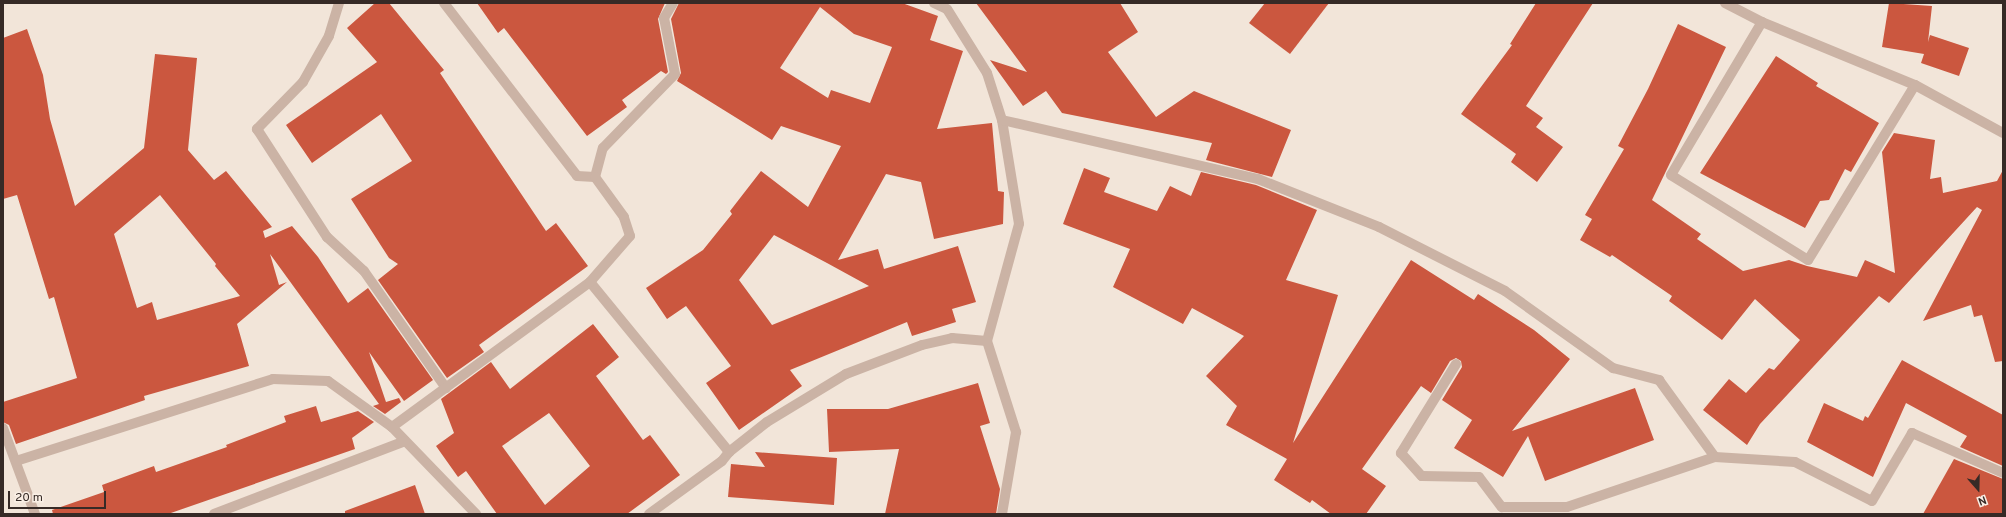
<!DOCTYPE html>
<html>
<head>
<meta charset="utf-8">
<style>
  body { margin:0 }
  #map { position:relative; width:2006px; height:517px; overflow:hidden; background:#f2e5d9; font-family:Overpass,sans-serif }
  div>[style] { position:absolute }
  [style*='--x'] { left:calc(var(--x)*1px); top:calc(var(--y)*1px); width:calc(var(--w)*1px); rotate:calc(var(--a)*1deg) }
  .building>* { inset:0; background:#cb573f }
  .minor>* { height:10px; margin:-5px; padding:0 5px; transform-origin:5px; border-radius:5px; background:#cbb3a5 }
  span { translate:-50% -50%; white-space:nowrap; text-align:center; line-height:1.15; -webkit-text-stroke:3.5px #faefe5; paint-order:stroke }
  .frame { position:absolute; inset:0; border:4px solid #362a26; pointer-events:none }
  .north { position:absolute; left:1958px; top:469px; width:40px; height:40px; -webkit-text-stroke:3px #faefe5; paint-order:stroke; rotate:160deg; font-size:11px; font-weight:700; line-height:16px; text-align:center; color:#362a26 }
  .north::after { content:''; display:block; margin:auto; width:14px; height:18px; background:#362a26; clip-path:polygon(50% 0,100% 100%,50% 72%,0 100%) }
  .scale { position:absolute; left:8px; top:491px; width:98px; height:18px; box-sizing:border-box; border:2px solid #362a26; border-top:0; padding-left:5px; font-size:12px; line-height:14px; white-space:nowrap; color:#362a26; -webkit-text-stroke:3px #faefe5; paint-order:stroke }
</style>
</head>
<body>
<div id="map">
  <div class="building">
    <div style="clip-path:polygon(375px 3px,389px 3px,444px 70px,440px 73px,546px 231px,556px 223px,588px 266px,479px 345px,484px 352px,447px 378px,378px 280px,398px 264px,389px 258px,351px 199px,412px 161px,381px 114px,312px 163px,286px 125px,377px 62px,347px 28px)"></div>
    <div style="clip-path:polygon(477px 3px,665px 3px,658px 19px,668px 72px,666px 74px,661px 71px,622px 100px,627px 107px,587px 136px,504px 28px,498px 33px)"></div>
    <div style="clip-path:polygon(evenodd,679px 3px,902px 3px,938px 16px,930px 40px,963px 51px,937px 129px,992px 123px,998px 191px,1004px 192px,1003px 224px,934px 239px,921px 182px,886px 174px,838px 260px,878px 249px,884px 269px,958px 246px,976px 302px,952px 309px,956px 322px,912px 336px,907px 322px,790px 370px,802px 386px,739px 430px,706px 383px,731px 366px,686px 306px,667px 319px,646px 288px,703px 250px,732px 214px,730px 211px,761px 171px,808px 207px,841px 146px,781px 126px,772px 140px,677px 81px,681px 73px,671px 19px,679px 3px,820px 7px,854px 34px,892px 47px,870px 103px,831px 90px,828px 98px,780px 68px,820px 7px,679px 3px,774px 235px,827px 263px,869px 286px,772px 325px,739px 280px,774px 235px)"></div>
    <div style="clip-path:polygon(976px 3px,1120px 3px,1138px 32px,1108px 52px,1156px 117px,1194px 91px,1291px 130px,1272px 177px,1206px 160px,1212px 143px,1062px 113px,1046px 91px,1023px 106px,990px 60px,1027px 72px)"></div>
    <div style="clip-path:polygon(1265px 3px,1329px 3px,1290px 54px,1249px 23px)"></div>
    <div style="clip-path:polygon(1536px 3px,1593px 3px,1526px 106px,1543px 118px,1536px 127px,1563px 147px,1537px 182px,1511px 162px,1516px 154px,1461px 114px,1512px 45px,1510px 44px)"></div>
    <div style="clip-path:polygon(1889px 3px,1932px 6px,1928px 42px,1930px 35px,1969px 48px,1959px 76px,1921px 63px,1924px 54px,1882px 47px)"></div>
    <div style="clip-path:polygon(1678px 24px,1726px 47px,1652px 200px,1701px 234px,1697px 239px,1743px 271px,1789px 260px,1807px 266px,1857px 277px,1865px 260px,1895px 273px,1882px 152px,1894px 133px,1935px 140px,1930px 179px,1941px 177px,1943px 193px,1997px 181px,2003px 170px,2003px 361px,1995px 362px,1982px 315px,1974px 317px,1971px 305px,1923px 321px,1982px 210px,1977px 207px,1889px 303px,1879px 296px,1760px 424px,1747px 445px,1703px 410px,1729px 379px,1746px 393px,1769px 368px,1774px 370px,1800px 340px,1755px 299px,1722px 340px,1669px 301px,1672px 296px,1612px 255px,1610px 257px,1580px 240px,1592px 219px,1585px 215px,1624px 149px,1618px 146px,1648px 89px)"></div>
    <div style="clip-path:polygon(evenodd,27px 29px,43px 75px,50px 119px,75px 206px,144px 148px,155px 54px,197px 58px,188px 150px,214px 180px,226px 171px,272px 227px,263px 231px,265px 238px,292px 226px,318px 257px,348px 303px,368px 288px,433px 380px,404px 401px,369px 352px,386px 402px,399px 398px,401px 402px,385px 414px,373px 406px,379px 404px,270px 254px,279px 285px,287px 282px,237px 324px,249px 366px,144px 396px,145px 400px,16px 444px,9px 425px,3px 422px,3px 402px,77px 378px,54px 297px,49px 299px,17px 195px,3px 199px,3px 38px,27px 29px,160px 195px,216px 264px,215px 266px,240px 296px,157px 320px,152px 302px,137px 308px,114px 234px,160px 195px)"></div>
    <div style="clip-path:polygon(1776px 56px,1818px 83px,1816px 86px,1879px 123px,1851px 172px,1845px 169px,1829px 200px,1820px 201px,1805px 228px,1700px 173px)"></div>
    <div style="clip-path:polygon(1084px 168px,1110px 178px,1104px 192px,1157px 211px,1170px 186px,1191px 196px,1201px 172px,1256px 185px,1317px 210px,1286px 280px,1338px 295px,1293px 443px,1411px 260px,1474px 300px,1478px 294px,1534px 330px,1570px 359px,1512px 431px,1635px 388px,1654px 440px,1545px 481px,1528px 436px,1503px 477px,1454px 448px,1472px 420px,1442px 400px,1462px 367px,1461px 361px,1456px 358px,1450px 361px,1431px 393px,1421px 386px,1362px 469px,1386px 486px,1366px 514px,1331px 514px,1312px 500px,1310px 503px,1274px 480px,1287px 459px,1226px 425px,1237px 406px,1206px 376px,1244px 336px,1192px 308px,1183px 324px,1113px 287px,1130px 249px,1063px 224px)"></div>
    <div style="clip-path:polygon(evenodd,593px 324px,619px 357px,596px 376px,643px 440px,650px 435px,680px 475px,627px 514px,497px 514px,466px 471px,458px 477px,436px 446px,454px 433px,441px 399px,491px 362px,510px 389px,593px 324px,549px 413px,590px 466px,545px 505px,502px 446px,549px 413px)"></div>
    <div style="clip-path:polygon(1902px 360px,2003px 415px,2003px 466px,1960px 447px,1967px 436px,1906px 403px,1873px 477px,1807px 442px,1824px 403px,1863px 421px,1865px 416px,1868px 418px)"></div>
    <div style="clip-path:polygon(978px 383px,990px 423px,980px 426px,1000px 489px,996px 514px,885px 514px,899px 449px,829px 452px,827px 409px,888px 409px)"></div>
    <div style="clip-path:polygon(316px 406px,321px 422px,358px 411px,374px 422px,352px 438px,355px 449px,168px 514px,53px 514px,52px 510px,104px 492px,102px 485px,154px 466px,156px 472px,227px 447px,226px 445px,286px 422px,284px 416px)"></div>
    <div style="clip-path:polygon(755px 452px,837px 458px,834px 505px,728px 497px,731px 464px,765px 467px)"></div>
    <div style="clip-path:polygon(1954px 459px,2003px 479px,2003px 514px,1923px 514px)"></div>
    <div style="clip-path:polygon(415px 485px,425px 514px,345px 514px,345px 511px)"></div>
  </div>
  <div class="minor">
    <div style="--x:339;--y:3;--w:34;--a:107"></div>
    <div style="--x:329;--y:36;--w:53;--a:119.5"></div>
    <div style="--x:303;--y:82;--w:66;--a:134.4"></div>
    <div style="--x:257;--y:129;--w:129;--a:57.1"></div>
    <div style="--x:327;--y:237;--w:50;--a:42.6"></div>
    <div style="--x:364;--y:271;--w:143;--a:55"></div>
    <div style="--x:444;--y:3;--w:218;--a:52.4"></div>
    <div style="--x:577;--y:176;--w:18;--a:3"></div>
    <div style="--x:934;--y:3;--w:14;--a:25"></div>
    <div style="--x:947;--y:9;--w:75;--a:58"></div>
    <div style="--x:987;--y:73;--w:49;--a:72.3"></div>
    <div style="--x:1002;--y:120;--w:105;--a:80.7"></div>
    <div style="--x:1019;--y:224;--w:121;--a:105.3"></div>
    <div style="--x:987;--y:341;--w:96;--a:72.3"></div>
    <div style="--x:1016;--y:432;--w:83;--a:99.7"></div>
    <div style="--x:1725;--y:3;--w:42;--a:27.2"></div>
    <div style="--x:1762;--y:22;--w:165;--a:22.4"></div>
    <div style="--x:1915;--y:85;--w:205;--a:121.4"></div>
    <div style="--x:1808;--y:260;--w:161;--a:-148.2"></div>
    <div style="--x:1671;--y:175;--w:178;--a:-59.3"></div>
    <div style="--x:1915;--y:85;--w:100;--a:28.6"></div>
    <div style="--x:1002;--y:120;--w:263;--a:13"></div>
    <div style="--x:1258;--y:179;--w:130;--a:21.6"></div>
    <div style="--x:1379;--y:227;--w:141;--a:26.9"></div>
    <div style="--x:1505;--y:291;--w:133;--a:35.5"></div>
    <div style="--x:1613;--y:368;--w:48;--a:14.6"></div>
    <div style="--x:1659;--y:380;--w:95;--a:54"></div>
    <div style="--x:1715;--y:457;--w:80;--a:3.6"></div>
    <div style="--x:1795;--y:462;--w:86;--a:26.9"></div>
    <div style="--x:1872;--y:501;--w:79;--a:-59.5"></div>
    <div style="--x:1912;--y:433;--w:99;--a:23.7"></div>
    <div style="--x:595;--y:177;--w:30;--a:-75"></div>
    <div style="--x:603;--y:148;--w:103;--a:-45.8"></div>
    <div style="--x:675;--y:74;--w:57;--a:-101.1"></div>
    <div style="--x:664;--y:18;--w:17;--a:-59"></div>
    <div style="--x:590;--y:282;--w:220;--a:50.7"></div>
    <div style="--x:1456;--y:364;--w:105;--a:121.7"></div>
    <div style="--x:1401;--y:453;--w:31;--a:48"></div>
    <div style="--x:1422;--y:476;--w:57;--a:1"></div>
    <div style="--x:1479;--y:477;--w:38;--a:53"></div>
    <div style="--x:1502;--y:507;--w:65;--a:0"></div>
    <div style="--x:1567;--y:507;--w:156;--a:-18.7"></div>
    <div style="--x:392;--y:427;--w:245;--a:-36.2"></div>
    <div style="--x:590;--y:282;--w:61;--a:-49"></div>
    <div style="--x:630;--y:236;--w:20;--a:-108"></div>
    <div style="--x:624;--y:217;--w:49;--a:-125.9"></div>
    <div style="--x:3;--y:428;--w:92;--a:69.6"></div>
    <div style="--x:16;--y:461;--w:270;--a:-17.7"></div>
    <div style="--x:273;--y:379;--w:55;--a:2.1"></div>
    <div style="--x:328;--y:381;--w:79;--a:35.7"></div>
    <div style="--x:392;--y:427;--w:121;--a:46"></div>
    <div style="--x:214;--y:514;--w:204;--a:-20.9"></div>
    <div style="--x:649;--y:514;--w:90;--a:-36"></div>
    <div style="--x:722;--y:461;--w:11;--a:-52"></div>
    <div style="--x:729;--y:452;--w:48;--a:-38.3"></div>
    <div style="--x:767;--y:422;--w:92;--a:-31.3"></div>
    <div style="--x:846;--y:374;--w:81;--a:-20.9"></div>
    <div style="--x:922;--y:345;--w:31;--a:-13"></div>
    <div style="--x:952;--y:338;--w:35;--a:5"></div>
  </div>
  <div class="frame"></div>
  <div class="north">N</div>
  <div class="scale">20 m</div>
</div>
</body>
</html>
